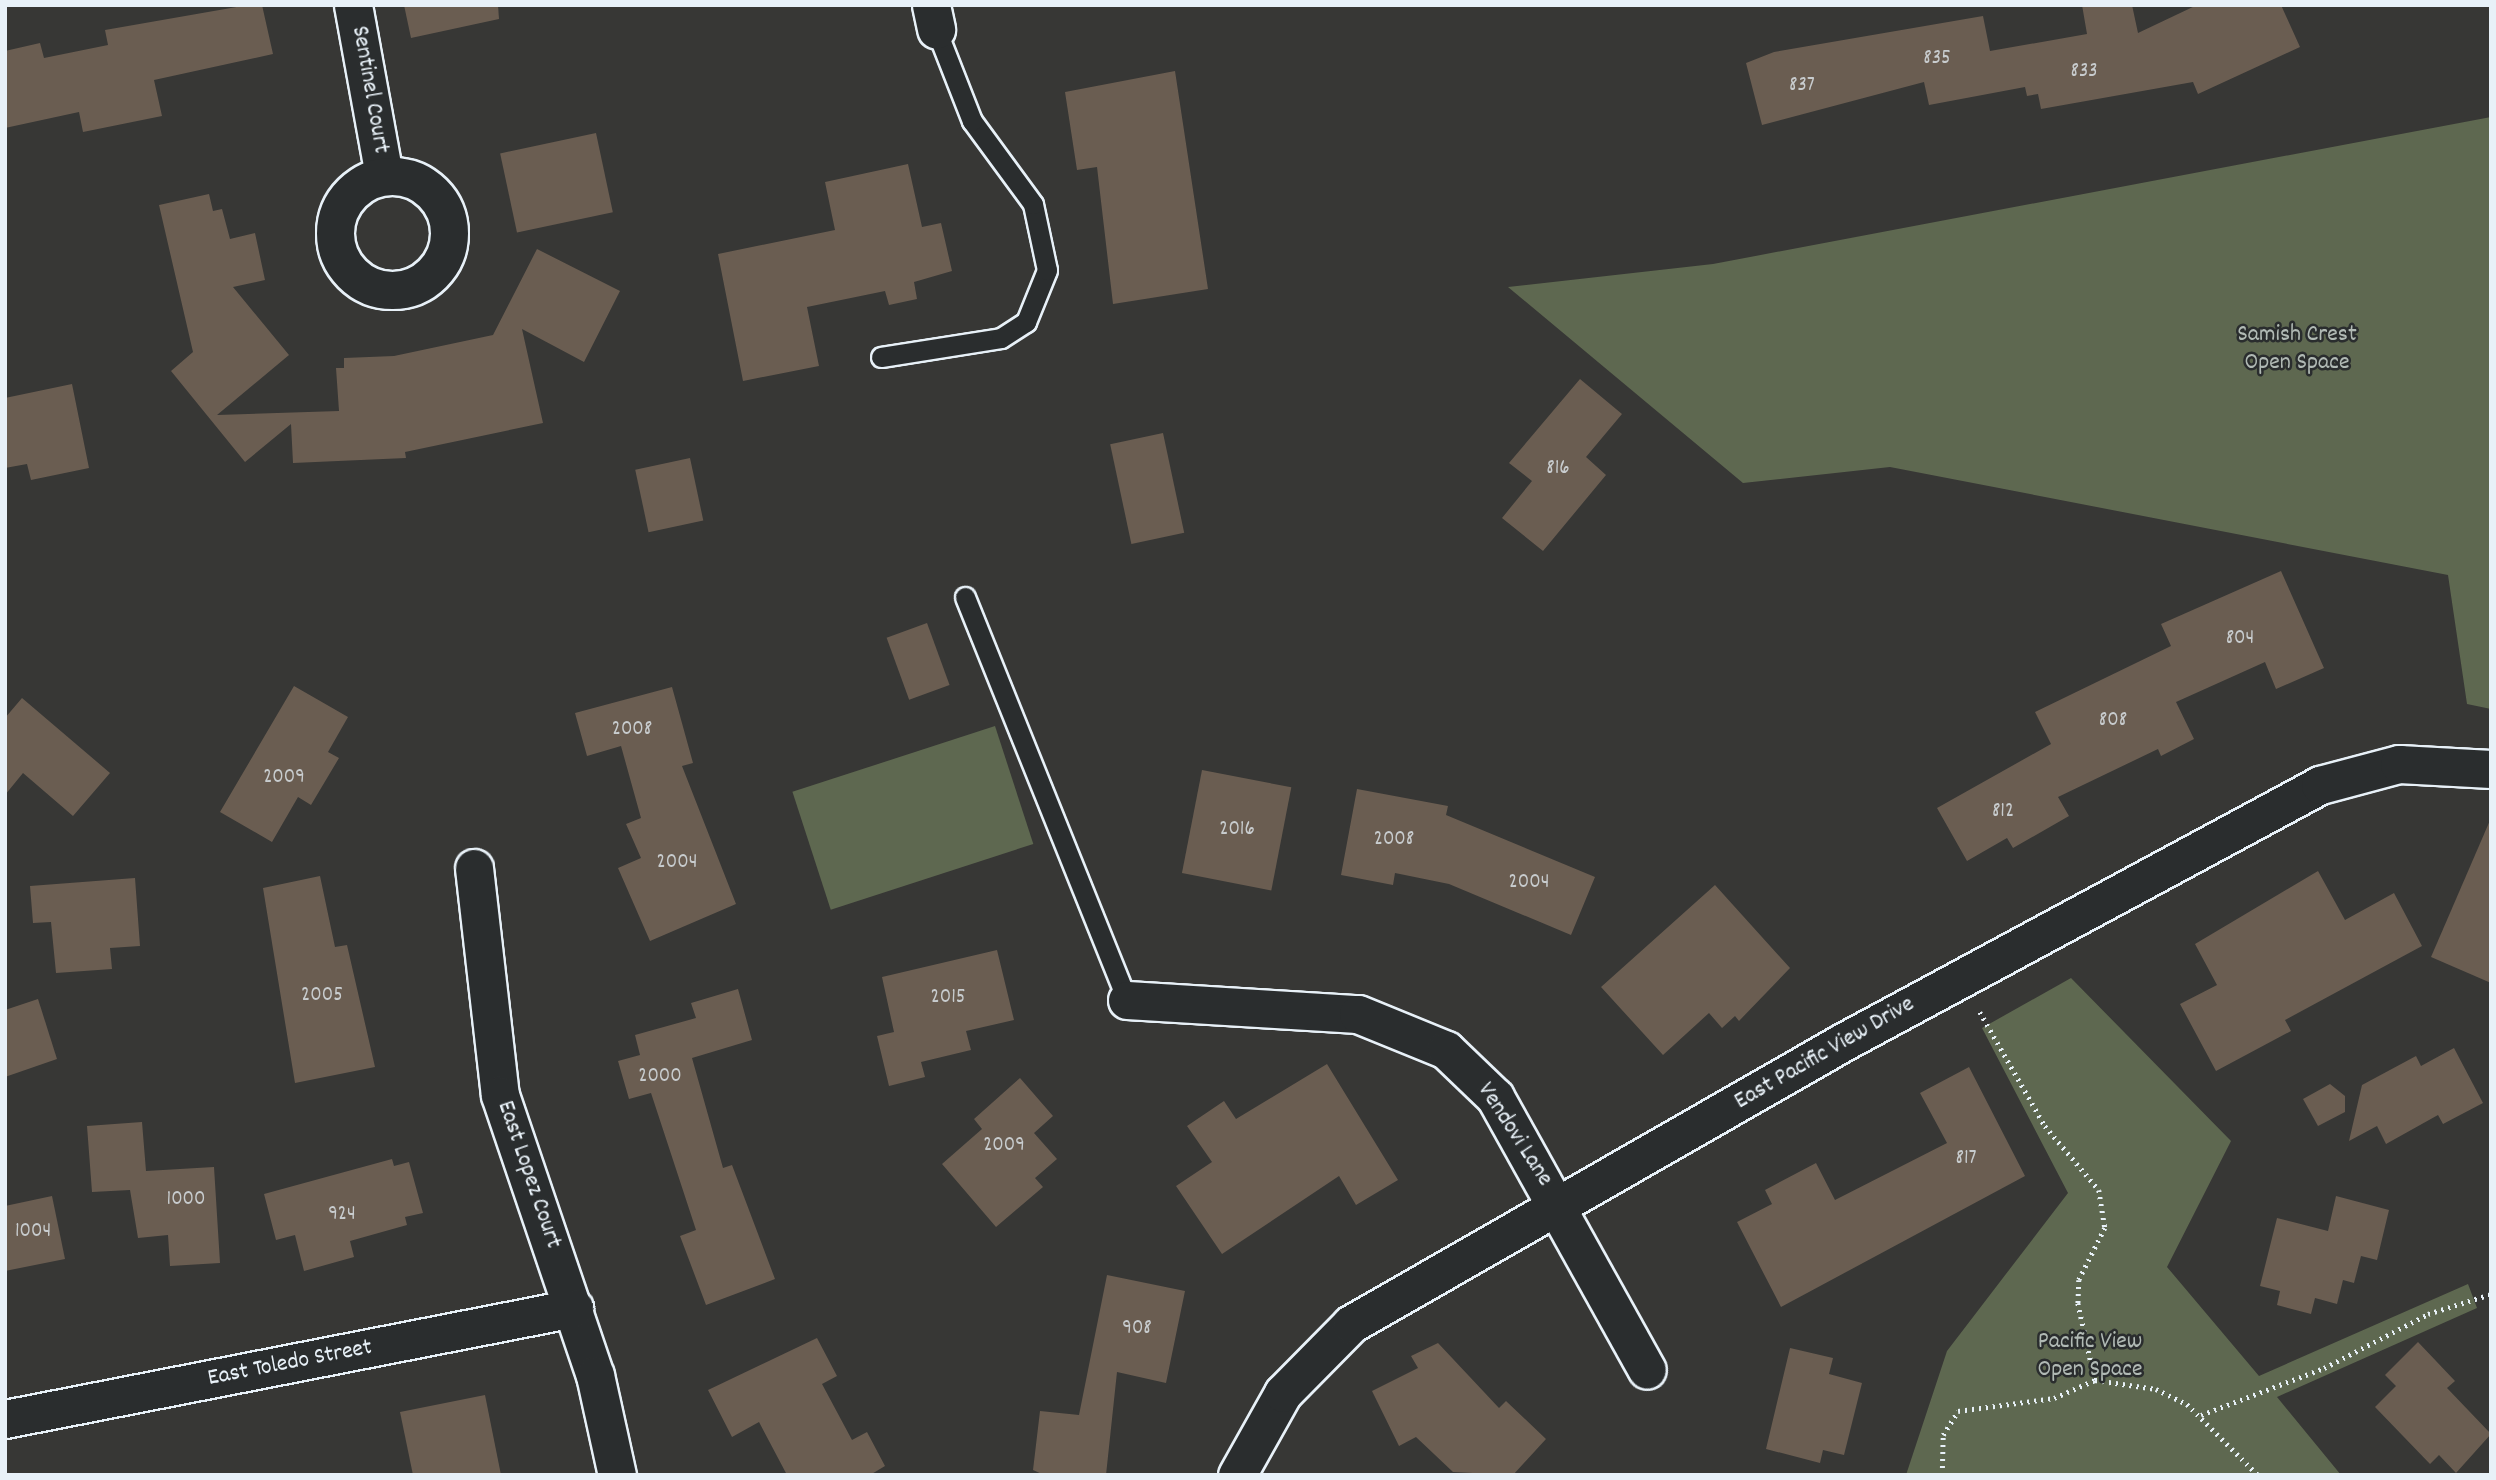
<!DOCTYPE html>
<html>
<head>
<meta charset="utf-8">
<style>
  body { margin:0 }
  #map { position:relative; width:2496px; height:1480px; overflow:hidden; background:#373735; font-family:Dekko,sans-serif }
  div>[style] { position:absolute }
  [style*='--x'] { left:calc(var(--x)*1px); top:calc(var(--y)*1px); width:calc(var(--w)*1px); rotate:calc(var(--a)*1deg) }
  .green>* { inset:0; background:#5e6850; transform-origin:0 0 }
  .building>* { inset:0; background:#6a5d51; transform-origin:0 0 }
  .path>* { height:4.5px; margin-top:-2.25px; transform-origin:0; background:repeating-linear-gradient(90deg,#e8f1f8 0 2px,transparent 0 7px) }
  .roads { filter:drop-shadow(2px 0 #e8f1f8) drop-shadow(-2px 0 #e8f1f8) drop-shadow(0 2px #e8f1f8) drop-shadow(0 -2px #e8f1f8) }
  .lane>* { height:19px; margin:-9.5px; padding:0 9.5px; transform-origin:9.5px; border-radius:9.5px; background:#2a2d2e }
  .street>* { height:37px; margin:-18.5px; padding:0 18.5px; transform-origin:18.5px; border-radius:18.5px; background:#2a2d2e }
  .street>.ring { margin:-18.5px; padding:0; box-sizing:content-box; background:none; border:37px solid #2a2d2e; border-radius:50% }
  span { translate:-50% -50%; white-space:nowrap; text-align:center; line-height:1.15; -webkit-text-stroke:5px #2a2d2e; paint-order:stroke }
  .number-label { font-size:21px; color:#c8ccce }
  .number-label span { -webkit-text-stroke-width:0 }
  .street-label { font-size:24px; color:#e8f1f8 }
  .park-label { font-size:24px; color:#b1bab5 }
  .frame { position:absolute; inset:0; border:7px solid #e8f1f8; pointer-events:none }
</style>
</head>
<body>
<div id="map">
  <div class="green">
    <div style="clip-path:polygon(2491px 117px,2491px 709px,2467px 704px,2448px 575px,1890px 467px,1743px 483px,1508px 287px,1713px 264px)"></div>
    <div style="left:995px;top:726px;width:124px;height:213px;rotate:72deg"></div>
    <div style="clip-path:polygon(2071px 978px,2231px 1141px,2167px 1267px,2259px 1376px,2468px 1284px,2477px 1308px,2277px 1397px,2341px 1475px,1906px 1475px,1947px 1351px,2068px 1193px,1982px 1028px)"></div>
  </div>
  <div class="building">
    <div style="clip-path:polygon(248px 5px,262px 5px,273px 54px,154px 80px,162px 116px,83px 132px,79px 112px,5px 128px,5px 51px,40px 43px,44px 58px,108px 45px,105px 30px)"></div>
    <div style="clip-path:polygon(404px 5px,498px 5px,499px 19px,411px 38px)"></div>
    <div style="clip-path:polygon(2082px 5px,2132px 5px,2138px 33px,2197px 5px,2281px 5px,2300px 47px,2198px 94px,2193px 82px,2041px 109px,2038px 94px,2027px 96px,2025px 87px,1929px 105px,1924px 82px,1762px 125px,1746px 63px,1774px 52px,1983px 16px,1990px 51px,2087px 34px)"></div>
    <div style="clip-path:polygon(1175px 71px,1208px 289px,1113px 304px,1097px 167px,1077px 170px,1065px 92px)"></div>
    <div style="left:596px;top:133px;width:81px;height:98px;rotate:78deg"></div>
    <div style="clip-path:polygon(908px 164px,922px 227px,941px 223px,952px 271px,914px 282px,917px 299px,889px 305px,885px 291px,807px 307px,819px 366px,743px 381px,718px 254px,835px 230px,825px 182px)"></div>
    <div style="clip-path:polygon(209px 194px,213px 211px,222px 209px,230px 239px,255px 233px,265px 280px,233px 287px,289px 355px,217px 415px,339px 411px,336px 368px,344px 368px,344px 358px,394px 356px,493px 335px,537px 249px,620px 291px,584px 362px,522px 329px,543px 423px,405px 452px,406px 458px,293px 463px,291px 424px,245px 462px,171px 371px,193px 352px,159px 205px)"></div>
    <div style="clip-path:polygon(1580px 379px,1622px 414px,1586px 457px,1606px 475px,1543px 551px,1502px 518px,1532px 481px,1509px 463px)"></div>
    <div style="clip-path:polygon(72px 384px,89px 468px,31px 480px,27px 464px,5px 468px,5px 398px)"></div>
    <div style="left:1163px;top:433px;width:102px;height:54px;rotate:78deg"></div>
    <div style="left:690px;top:458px;width:64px;height:56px;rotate:78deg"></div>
    <div style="clip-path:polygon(2281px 571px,2324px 668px,2276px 689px,2265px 662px,2176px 702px,2194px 739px,2161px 756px,2158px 749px,2058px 797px,2069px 816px,2013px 848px,2007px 838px,1967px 861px,1937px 808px,2051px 744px,2035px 712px,2171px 646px,2161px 624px)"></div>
    <div style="left:927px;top:623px;width:66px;height:43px;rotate:70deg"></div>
    <div style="clip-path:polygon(294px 686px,348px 717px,328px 752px,339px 758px,311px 805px,298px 797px,272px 842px,220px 812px)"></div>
    <div style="clip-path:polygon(672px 687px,693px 763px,682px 766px,736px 904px,650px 941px,618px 868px,641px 858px,626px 824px,641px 818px,621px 746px,587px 756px,575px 713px)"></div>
    <div style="clip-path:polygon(22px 698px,110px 773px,73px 816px,23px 773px,5px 795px,5px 718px)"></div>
    <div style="left:1202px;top:770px;width:91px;height:105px;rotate:11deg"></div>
    <div style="clip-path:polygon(1357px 789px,1448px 806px,1446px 815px,1595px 877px,1571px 935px,1449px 884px,1395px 873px,1393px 885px,1341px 875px)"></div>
    <div style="clip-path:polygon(2491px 818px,2491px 983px,2431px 957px)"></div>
    <div style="clip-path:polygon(2318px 871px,2345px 920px,2394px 893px,2422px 946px,2285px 1020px,2291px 1031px,2216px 1071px,2180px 1004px,2217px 985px,2195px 944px)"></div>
    <div style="clip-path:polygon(320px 876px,335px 947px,347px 945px,375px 1067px,295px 1083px,263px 888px)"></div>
    <div style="clip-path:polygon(135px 878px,140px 946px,110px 948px,112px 969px,56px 973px,51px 922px,33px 923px,30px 886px)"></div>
    <div style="clip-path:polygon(1715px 885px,1790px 968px,1739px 1021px,1735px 1016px,1722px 1028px,1709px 1013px,1663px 1055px,1601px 987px)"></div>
    <div style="clip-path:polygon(997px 950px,1014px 1020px,966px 1031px,971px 1050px,921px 1062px,925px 1077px,889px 1086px,877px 1036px,894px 1032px,882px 977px)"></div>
    <div style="clip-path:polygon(738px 989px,752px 1040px,692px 1058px,723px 1168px,732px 1165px,775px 1279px,706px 1305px,680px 1236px,696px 1230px,651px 1093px,629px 1099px,618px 1061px,640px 1055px,635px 1035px,696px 1018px,691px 1003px)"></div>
    <div style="clip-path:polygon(38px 999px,57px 1059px,5px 1077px,5px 1010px)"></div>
    <div style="clip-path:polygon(2454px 1048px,2483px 1103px,2443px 1124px,2438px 1115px,2386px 1144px,2377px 1126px,2349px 1141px,2362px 1085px,2416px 1056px,2421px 1066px)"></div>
    <div style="clip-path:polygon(1327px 1064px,1398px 1180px,1356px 1205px,1339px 1176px,1222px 1254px,1176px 1186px,1212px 1162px,1187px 1126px,1224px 1101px,1236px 1119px)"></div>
    <div style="clip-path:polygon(1969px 1067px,2025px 1176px,1781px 1307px,1737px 1222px,1772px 1204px,1765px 1190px,1816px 1163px,1835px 1200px,1947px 1143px,1920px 1093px)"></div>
    <div style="clip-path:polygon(1020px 1078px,1053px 1116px,1034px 1133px,1057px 1159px,1035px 1178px,1043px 1187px,996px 1227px,942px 1164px,982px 1129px,974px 1119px)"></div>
    <div style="clip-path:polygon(2330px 1084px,2345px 1096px,2345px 1112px,2318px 1126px,2303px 1099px)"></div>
    <div style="clip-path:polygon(142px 1122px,146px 1171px,214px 1167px,220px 1263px,170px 1266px,168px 1235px,138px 1238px,130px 1190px,92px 1192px,87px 1126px)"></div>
    <div style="clip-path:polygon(392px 1159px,394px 1166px,409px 1162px,423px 1213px,405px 1217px,407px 1225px,350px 1241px,354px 1257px,304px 1271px,295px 1235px,276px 1240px,264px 1194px)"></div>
    <div style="clip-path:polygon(52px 1196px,65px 1259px,5px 1271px,5px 1206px)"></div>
    <div style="clip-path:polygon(2336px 1196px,2389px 1210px,2377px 1260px,2361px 1256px,2354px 1283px,2343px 1280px,2337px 1304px,2315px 1298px,2311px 1314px,2277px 1305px,2280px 1291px,2260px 1286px,2277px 1218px,2328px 1231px)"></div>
    <div style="clip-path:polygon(1107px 1275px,1185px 1291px,1166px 1383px,1117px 1372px,1106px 1475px,1044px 1475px,1033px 1470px,1040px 1411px,1079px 1415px)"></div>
    <div style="clip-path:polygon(817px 1338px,837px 1376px,822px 1384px,852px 1440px,867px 1432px,885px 1466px,870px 1475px,787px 1475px,759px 1422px,732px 1437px,708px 1390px)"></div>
    <div style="clip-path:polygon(2418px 1342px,2455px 1381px,2447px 1388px,2491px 1434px,2456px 1473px,2439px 1455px,2430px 1464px,2375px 1407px,2396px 1386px,2385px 1375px)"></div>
    <div style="clip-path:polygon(1438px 1343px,1499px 1408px,1506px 1401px,1546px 1439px,1513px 1475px,1453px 1472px,1416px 1437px,1399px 1446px,1372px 1391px,1418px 1368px,1411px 1356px)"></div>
    <div style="clip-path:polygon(1790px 1348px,1833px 1358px,1829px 1374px,1862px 1383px,1844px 1455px,1823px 1450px,1820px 1463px,1766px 1449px)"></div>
    <div style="clip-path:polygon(485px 1395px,501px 1475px,413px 1475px,400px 1412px)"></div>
  </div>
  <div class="path">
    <div style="--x:1980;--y:1012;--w:131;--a:60.3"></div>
    <div style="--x:2045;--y:1126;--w:84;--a:49.8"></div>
    <div style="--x:2099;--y:1190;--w:38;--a:81"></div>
    <div style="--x:2105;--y:1228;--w:58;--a:116.6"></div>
    <div style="--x:2079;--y:1280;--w:23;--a:92"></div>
    <div style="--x:2078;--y:1303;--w:79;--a:77.6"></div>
    <div style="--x:2201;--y:1415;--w:132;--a:-20.9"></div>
    <div style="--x:2324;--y:1368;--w:117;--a:-27.4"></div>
    <div style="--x:2428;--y:1314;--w:66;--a:-17.6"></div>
    <div style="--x:1942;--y:1475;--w:40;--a:-88.6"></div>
    <div style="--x:1943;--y:1435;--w:28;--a:-58"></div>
    <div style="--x:1958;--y:1411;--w:97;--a:-7.7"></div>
    <div style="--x:2054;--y:1398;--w:45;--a:-23.7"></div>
    <div style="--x:2095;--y:1380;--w:62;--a:8.4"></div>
    <div style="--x:2156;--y:1389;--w:34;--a:26"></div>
    <div style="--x:2187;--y:1404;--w:100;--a:45"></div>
  </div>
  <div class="roads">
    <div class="lane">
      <div style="--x:881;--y:357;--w:121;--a:-9"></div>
      <div style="--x:1001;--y:338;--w:30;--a:-33"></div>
      <div style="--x:1026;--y:322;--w:56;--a:-68"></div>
      <div style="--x:1047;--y:270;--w:67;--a:-102"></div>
      <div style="--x:1033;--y:204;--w:103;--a:-126.3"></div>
      <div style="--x:972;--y:121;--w:99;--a:-111.4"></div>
      <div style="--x:965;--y:597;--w:434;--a:68.1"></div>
    </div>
    <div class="street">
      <div style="--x:353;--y:5;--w:173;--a:79.7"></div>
      <div style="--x:931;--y:5;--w:25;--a:78"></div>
      <div class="ring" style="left:335px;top:176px;width:77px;height:77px"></div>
      <div style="--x:474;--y:868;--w:228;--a:83.5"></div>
      <div style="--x:500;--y:1095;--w:296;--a:71.3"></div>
      <div style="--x:595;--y:1375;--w:102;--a:77.6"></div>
      <div style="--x:1127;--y:1000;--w:231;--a:3.5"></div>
      <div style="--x:1358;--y:1014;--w:95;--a:22.2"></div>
      <div style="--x:1446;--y:1050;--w:68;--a:43.8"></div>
      <div style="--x:1495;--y:1097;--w:312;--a:60.9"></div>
      <div style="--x:5;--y:1419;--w:580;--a:-11.04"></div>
      <div style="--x:1237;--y:1475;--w:94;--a:-60.7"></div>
      <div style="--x:1283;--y:1393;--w:97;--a:-45.4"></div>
      <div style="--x:1351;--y:1324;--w:569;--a:-29.81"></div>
      <div style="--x:1845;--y:1041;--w:540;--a:-28.32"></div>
      <div style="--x:2320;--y:785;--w:82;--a:-14.9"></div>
      <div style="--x:2399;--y:764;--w:92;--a:3.1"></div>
    </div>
  </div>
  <div class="number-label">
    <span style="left:1937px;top:59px">835</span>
    <span style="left:2084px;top:72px">833</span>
    <span style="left:1802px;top:86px">837</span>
    <span style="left:1558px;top:469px">816</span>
    <span style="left:2240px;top:639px">804</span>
    <span style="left:2113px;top:721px">808</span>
    <span style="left:632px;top:730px">2008</span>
    <span style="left:284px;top:778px">2009</span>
    <span style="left:2003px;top:812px">812</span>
    <span style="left:1237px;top:830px">2016</span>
    <span style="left:1394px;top:840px">2008</span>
    <span style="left:677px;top:863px">2004</span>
    <span style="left:1529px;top:883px">2004</span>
    <span style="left:322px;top:996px">2005</span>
    <span style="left:948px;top:998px">2015</span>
    <span style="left:660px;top:1077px">2000</span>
    <span style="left:1004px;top:1146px">2009</span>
    <span style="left:1966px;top:1159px">817</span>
    <span style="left:186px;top:1200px">1000</span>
    <span style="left:342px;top:1215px">924</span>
    <span style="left:33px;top:1232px">1004</span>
    <span style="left:1137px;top:1329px">908</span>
  </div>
  <div class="street-label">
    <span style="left:369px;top:90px;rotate:80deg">Sentinel Court</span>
    <span style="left:1825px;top:1054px;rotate:-30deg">East Pacific View Drive</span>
    <span style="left:1514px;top:1135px;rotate:57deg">Vendovi Lane</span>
    <span style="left:528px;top:1175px;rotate:71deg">East Lopez Court</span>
    <span style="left:290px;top:1364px;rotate:-11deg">East Toledo Street</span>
  </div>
  <div class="park-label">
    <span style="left:2297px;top:350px">Samish Crest<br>Open Space</span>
    <span style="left:2090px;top:1357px">Pacific View<br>Open Space</span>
  </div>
  <div class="frame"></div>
</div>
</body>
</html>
